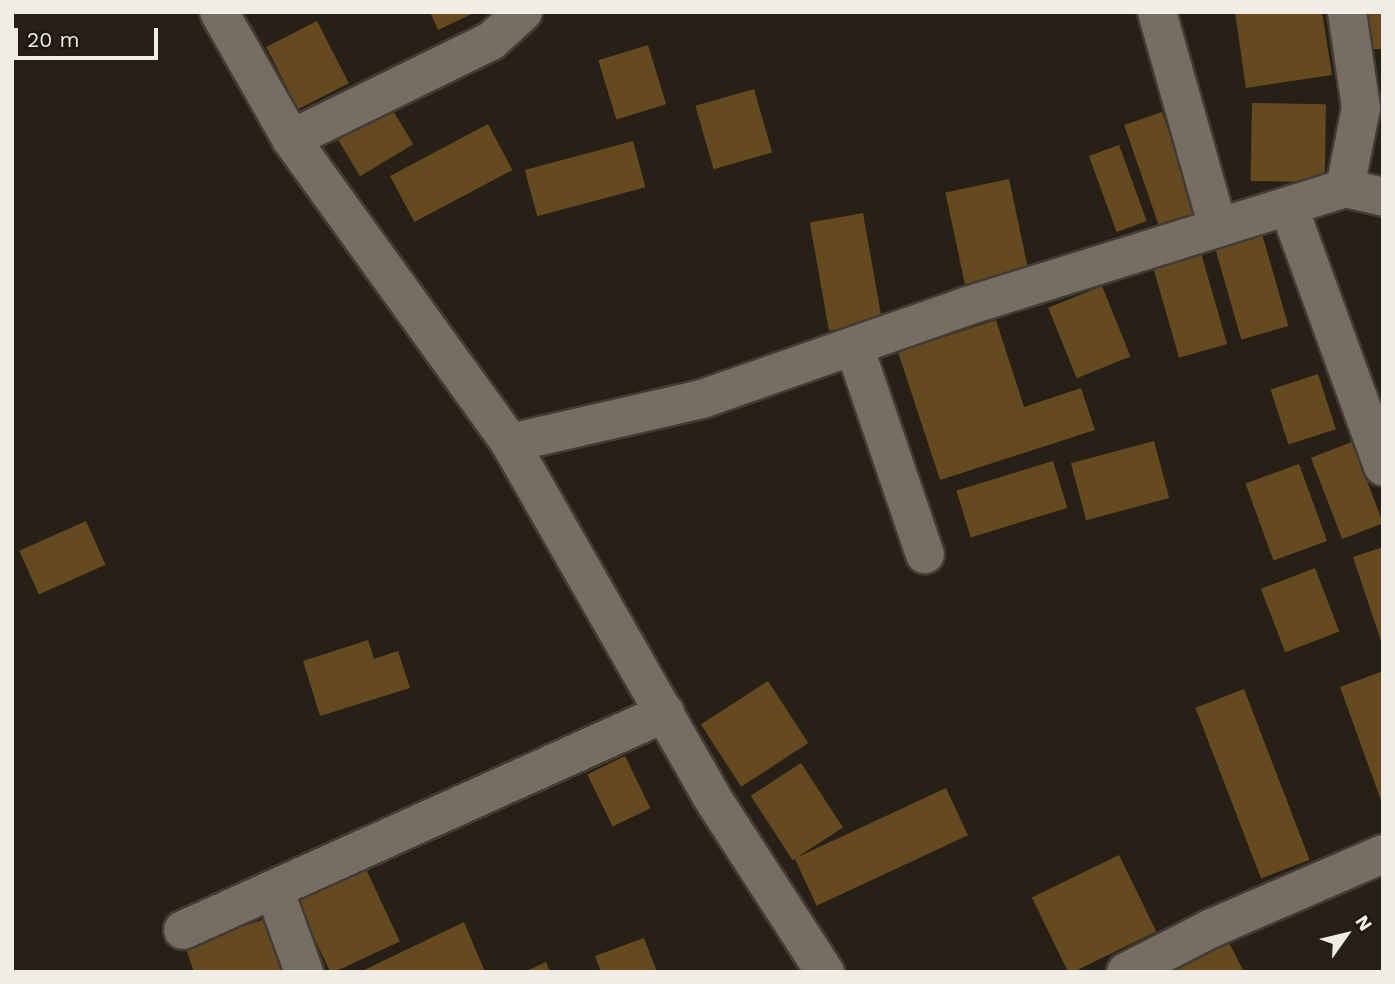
<!DOCTYPE html>
<html>
<head>
<meta charset="utf-8">
<style>
  body { margin:0 }
  #map { position:relative; width:1395px; height:984px; overflow:hidden; background:#272016; font-family:"Work Sans",sans-serif }
  div>[style] { position:absolute }
  [style*='--x'] { left:calc(var(--x)*1px); top:calc(var(--y)*1px); width:calc(var(--w)*1px); rotate:calc(var(--a)*1deg) }
  .building>* { inset:0; background:#644a1e; transform-origin:0 0 }
  .roads { filter:drop-shadow(2px 0 #423c35) drop-shadow(-2px 0 #423c35) drop-shadow(0 2px #423c35) drop-shadow(0 -2px #423c35) }
  .minor>* { height:38px; margin:-19px; padding:0 19px; transform-origin:19px; border-radius:19px; background:#766e62 }
  span { translate:-50% -50%; white-space:nowrap; text-align:center; line-height:1.15; -webkit-text-stroke:5px #1d170d; paint-order:stroke }
  .frame { position:absolute; inset:0; border:14px solid #f1ece6; pointer-events:none }
  .north { position:absolute; left:1311px; top:900px; width:70px; height:70px; -webkit-text-stroke:5px #1d170d; paint-order:stroke; rotate:56deg; font-size:19px; font-weight:700; line-height:28px; text-align:center; color:#f1ece6 }
  .north::after { content:''; display:block; margin:auto; width:24px; height:32px; background:#f1ece6; clip-path:polygon(50% 0,100% 100%,50% 72%,0 100%) }
  .scale { position:absolute; left:14px; top:28px; width:144px; height:32px; box-sizing:border-box; border:4px solid #f1ece6; border-top:0; padding-left:9px; font-size:21px; line-height:24px; white-space:nowrap; color:#f1ece6; -webkit-text-stroke:5px #1d170d; paint-order:stroke }
</style>
</head>
<body>
<div id="map">
  <div class="building">
    <div style="clip-path:polygon(430px 12px,476px 12px,438px 30px)"></div>
    <div style="clip-path:polygon(1235px 12px,1322px 12px,1332px 75px,1246px 88px)"></div>
    <div style="left:1359px;top:12px;width:24px;height:37px"></div>
    <div style="left:317px;top:21px;width:70px;height:57px;rotate:63deg"></div>
    <div style="left:648px;top:45px;width:62px;height:52px;rotate:73deg"></div>
    <div style="left:754px;top:89px;width:66px;height:61px;rotate:74deg"></div>
    <div style="left:1252px;top:103px;width:74px;height:78px;rotate:1deg"></div>
    <div style="left:389px;top:104px;width:47px;height:62px;rotate:59deg"></div>
    <div style="left:1162px;top:112px;width:110px;height:40px;rotate:71deg"></div>
    <div style="left:488px;top:124px;width:52px;height:111px;rotate:62deg"></div>
    <div style="left:633px;top:141px;width:48px;height:112px;rotate:75deg"></div>
    <div style="left:1119px;top:145px;width:81px;height:32px;rotate:70deg"></div>
    <div style="left:1009px;top:179px;width:94px;height:65px;rotate:78deg"></div>
    <div style="left:863px;top:213px;width:110px;height:54px;rotate:80deg"></div>
    <div style="left:1260px;top:227px;width:103px;height:49px;rotate:74deg"></div>
    <div style="left:1199px;top:246px;width:102px;height:50px;rotate:74deg"></div>
    <div style="left:1102px;top:286px;width:76px;height:58px;rotate:68deg"></div>
    <div style="clip-path:polygon(996px 320px,1024px 407px,1081px 388px,1095px 430px,940px 480px,898px 352px)"></div>
    <div style="left:1318px;top:374px;width:58px;height:50px;rotate:72deg"></div>
    <div style="left:1154px;top:441px;width:59px;height:86px;rotate:75deg"></div>
    <div style="left:1352px;top:442px;width:87px;height:44px;rotate:69deg"></div>
    <div style="left:1053px;top:461px;width:49px;height:101px;rotate:73deg"></div>
    <div style="left:1299px;top:464px;width:82px;height:57px;rotate:70deg"></div>
    <div style="left:86px;top:521px;width:48px;height:73px;rotate:66deg"></div>
    <div style="clip-path:polygon(1383px 547px,1383px 644px,1382px 644px,1353px 557px)"></div>
    <div style="left:1315px;top:568px;width:68px;height:58px;rotate:69deg"></div>
    <div style="clip-path:polygon(368px 640px,374px 659px,398px 651px,410px 688px,320px 716px,303px 661px)"></div>
    <div style="clip-path:polygon(1383px 671px,1383px 803px,1382px 803px,1340px 687px)"></div>
    <div style="left:768px;top:681px;width:74px;height:80px;rotate:57deg"></div>
    <div style="left:1244px;top:689px;width:183px;height:52px;rotate:69deg"></div>
    <div style="left:625px;top:756px;width:58px;height:42px;rotate:64deg"></div>
    <div style="left:801px;top:763px;width:77px;height:60px;rotate:57deg"></div>
    <div style="left:946px;top:788px;width:52px;height:167px;rotate:65deg"></div>
    <div style="left:1119px;top:855px;width:85px;height:97px;rotate:64deg"></div>
    <div style="left:366px;top:869px;width:80px;height:76px;rotate:65deg"></div>
    <div style="clip-path:polygon(265px 919px,282px 972px,194px 972px,185px 946px)"></div>
    <div style="clip-path:polygon(464px 922px,485px 972px,360px 972px)"></div>
    <div style="clip-path:polygon(1225px 935px,1244px 972px,1178px 972px,1173px 962px)"></div>
    <div style="clip-path:polygon(644px 938px,657px 972px,601px 972px,595px 956px)"></div>
    <div style="clip-path:polygon(546px 962px,550px 972px,524px 972px)"></div>
  </div>
  <div class="roads">
    <div class="minor">
      <div style="--x:219;--y:12;--w:146;--a:60.4"></div>
      <div style="--x:291;--y:139;--w:375;--a:54.2"></div>
      <div style="--x:510;--y:443;--w:406;--a:60.3"></div>
      <div style="--x:711;--y:796;--w:210;--a:57.1"></div>
      <div style="--x:1157;--y:12;--w:224;--a:74.2"></div>
      <div style="--x:291;--y:139;--w:223;--a:-26.1"></div>
      <div style="--x:491;--y:41;--w:43;--a:-42.2"></div>
      <div style="--x:1345;--y:188;--w:39;--a:13"></div>
      <div style="--x:1289;--y:208;--w:275;--a:70"></div>
      <div style="--x:854;--y:346;--w:220;--a:71.2"></div>
      <div style="--x:510;--y:443;--w:197;--a:-12.9"></div>
      <div style="--x:702;--y:399;--w:278;--a:-19.3"></div>
      <div style="--x:964;--y:307;--w:399;--a:-17.3"></div>
      <div style="--x:1345;--y:188;--w:82;--a:-78.7"></div>
      <div style="--x:1361;--y:108;--w:97;--a:-98.3"></div>
      <div style="--x:275;--y:892;--w:85;--a:70.1"></div>
      <div style="--x:183;--y:930;--w:529;--a:-24.24"></div>
      <div style="--x:1126;--y:972;--w:97;--a:-27.1"></div>
      <div style="--x:1212;--y:928;--w:186;--a:-23.4"></div>
    </div>
  </div>
  <div class="frame"></div>
  <div class="north">N</div>
  <div class="scale">20 m</div>
</div>
</body>
</html>
